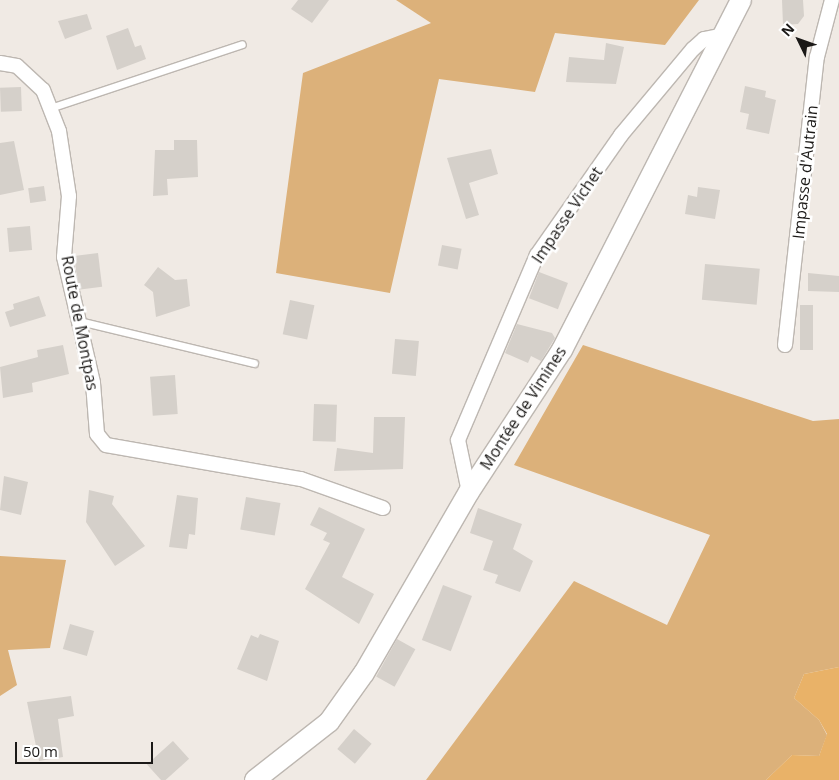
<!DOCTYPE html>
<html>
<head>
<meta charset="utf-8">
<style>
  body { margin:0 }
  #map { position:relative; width:839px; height:780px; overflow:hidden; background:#f0eae4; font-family:"Open Sans",sans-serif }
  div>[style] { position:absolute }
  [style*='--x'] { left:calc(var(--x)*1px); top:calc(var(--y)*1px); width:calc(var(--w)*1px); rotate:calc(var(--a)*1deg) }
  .green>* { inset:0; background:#dcb17a }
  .forest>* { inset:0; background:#e9b268 }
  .building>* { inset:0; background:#d5d0ca; transform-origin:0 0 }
  .roads { filter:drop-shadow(1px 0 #bdb7b1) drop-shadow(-1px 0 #bdb7b1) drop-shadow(0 1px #bdb7b1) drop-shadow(0 -1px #bdb7b1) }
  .lane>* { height:7px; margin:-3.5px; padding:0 3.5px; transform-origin:3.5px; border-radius:3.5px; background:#fff }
  .street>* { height:14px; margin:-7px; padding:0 7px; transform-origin:7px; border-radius:7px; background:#fff }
  .secondary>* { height:20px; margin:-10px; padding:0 10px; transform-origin:10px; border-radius:10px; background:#fff }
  span { translate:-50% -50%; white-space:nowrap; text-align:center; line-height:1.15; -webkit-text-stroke:5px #fff; paint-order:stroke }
  .street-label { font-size:16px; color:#1b1917 }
  .north { position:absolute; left:774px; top:15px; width:50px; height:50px; -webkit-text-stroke:4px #fff; paint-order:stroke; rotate:312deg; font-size:14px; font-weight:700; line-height:20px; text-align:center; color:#1b1917 }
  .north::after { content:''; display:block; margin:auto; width:18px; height:22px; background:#1b1917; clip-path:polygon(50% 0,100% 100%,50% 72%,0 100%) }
  .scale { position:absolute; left:15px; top:742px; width:138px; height:22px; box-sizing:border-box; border:2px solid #1b1917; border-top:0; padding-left:6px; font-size:15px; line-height:18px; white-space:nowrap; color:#1b1917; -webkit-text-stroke:4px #fff; paint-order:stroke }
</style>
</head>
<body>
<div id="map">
  <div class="green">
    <div style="clip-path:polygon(396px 0,699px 0,665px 45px,555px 33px,535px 92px,439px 79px,390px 293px,276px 273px,303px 73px,431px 23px)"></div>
    <div style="clip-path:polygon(583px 345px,813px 421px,839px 419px,839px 667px,804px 674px,794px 698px,819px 720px,827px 735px,819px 756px,792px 755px,766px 780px,426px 780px,574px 581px,667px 625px,710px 535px,514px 465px)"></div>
    <div style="clip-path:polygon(0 556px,66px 560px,50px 648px,8px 650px,17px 685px,0 696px)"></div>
  </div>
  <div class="forest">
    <div style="clip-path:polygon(839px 667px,839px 780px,766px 780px,792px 755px,819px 756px,827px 734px,819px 720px,794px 698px,804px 674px)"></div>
  </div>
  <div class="building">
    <div style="clip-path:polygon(298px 0,329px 0,312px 23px,291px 9px)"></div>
    <div style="clip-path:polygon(782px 0,803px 0,804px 16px,798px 24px,783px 25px)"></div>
    <div style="clip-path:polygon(87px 14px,92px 29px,65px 39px,58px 21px)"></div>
    <div style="clip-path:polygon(128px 28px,135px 47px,141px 45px,146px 59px,117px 70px,106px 36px)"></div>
    <div style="clip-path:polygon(606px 43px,624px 47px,616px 84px,566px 82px,569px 57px,604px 60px)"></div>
    <div style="clip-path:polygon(745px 86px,766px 91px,765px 97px,776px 100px,769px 134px,746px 129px,749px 114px,740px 112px)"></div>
    <div style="left:21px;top:87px;width:24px;height:21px;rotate:88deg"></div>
    <div style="clip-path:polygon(174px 140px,197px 140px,198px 177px,167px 179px,168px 195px,153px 196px,155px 150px,174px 150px)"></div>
    <div style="clip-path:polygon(14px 141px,24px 190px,0 195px,0 143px)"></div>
    <div style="clip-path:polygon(491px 149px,498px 174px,469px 183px,479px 215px,466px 219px,447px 158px)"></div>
    <div style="left:44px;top:186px;width:15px;height:16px;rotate:82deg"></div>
    <div style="clip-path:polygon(698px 187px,720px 190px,715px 219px,685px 214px,688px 195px,697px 197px)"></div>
    <div style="left:30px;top:226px;width:24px;height:23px;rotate:85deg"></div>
    <div style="left:442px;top:245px;width:20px;height:21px;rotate:11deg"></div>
    <div style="left:98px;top:253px;width:34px;height:24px;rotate:83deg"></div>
    <div style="left:705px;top:264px;width:55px;height:36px;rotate:5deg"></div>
    <div style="clip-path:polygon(158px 267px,175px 280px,187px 279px,190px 306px,156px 317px,153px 292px,144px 285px)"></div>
    <div style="left:539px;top:272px;width:31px;height:28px;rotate:21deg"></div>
    <div style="clip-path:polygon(808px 273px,839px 276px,839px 292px,808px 291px)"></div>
    <div style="clip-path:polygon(39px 296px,46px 316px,10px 327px,5px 312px,14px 309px,13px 304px)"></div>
    <div style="left:290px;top:300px;width:25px;height:35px;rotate:12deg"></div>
    <div style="left:800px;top:305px;width:13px;height:45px"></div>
    <div style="clip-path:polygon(517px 324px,552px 333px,555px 338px,541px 361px,531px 356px,528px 363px,505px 353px)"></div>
    <div style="left:395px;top:339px;width:24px;height:35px;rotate:5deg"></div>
    <div style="clip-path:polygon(63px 345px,69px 374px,32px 383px,33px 392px,3px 398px,0 367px,38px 357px,37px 350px)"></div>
    <div style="left:175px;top:375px;width:39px;height:25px;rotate:86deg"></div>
    <div style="left:314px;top:404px;width:23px;height:37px;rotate:2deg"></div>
    <div style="clip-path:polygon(374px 417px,405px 417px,403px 469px,334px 471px,337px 448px,373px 453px)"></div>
    <div style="clip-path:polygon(4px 476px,28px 482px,21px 515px,0 510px)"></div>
    <div style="clip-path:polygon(89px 490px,114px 496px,112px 504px,145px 546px,115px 566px,86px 522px)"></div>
    <div style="clip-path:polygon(177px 495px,198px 498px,195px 535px,189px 534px,187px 549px,169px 547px)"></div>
    <div style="left:246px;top:497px;width:35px;height:33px;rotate:10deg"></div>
    <div style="clip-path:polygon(319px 507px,365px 529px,342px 577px,374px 594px,359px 624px,305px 589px,330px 543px,323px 540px,327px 533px,310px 525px)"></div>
    <div style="clip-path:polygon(478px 508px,522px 524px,513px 549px,533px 561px,520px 592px,495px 583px,498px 575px,483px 570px,493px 541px,470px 533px)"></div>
    <div style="left:443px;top:585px;width:31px;height:59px;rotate:21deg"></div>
    <div style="left:70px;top:624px;width:25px;height:26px;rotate:16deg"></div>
    <div style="clip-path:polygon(260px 634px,279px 641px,267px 681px,237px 669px,251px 635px,258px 638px)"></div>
    <div style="left:397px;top:639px;width:21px;height:43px;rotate:29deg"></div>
    <div style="clip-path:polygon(71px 696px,74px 716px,58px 719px,63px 757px,39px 761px,27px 702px)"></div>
    <div style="left:354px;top:729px;width:23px;height:26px;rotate:40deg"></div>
    <div style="left:173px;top:741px;width:24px;height:35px;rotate:48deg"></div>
  </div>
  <div class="roads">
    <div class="lane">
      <div style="--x:50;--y:108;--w:202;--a:-18.4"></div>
      <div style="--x:79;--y:321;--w:180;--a:13.5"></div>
    </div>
    <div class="street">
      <div style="--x:0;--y:63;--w:17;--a:10"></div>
      <div style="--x:17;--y:66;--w:35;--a:43"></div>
      <div style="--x:43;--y:90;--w:44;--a:68.7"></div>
      <div style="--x:59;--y:131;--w:66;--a:81.3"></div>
      <div style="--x:69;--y:196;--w:61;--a:94.7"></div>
      <div style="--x:64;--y:257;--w:129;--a:77"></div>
      <div style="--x:93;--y:383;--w:51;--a:85.5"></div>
      <div style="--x:97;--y:434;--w:14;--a:51"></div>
      <div style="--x:106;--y:445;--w:198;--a:9.9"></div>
      <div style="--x:301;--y:479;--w:87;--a:19.5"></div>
      <div style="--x:785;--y:345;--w:290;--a:-83.7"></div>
      <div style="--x:817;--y:57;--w:59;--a:-75.3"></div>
      <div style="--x:469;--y:492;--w:53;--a:-101.9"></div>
      <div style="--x:458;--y:440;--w:201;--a:-66.9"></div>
      <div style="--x:537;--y:255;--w:146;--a:-55"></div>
      <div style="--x:621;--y:135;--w:112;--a:-50.1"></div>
      <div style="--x:693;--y:49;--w:15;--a:-42"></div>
      <div style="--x:704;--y:39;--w:20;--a:-11"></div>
    </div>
    <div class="secondary">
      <div style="--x:255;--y:780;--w:94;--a:-38.1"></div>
      <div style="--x:329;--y:722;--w:60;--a:-54.5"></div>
      <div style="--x:364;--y:673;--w:209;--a:-59.9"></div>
      <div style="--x:469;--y:492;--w:170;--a:-56.8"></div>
      <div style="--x:562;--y:350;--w:393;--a:-62.9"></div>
    </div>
  </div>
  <div class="street-label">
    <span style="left:805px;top:172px;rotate:-84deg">Impasse d'Autrain</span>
    <span style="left:567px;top:215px;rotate:-56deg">Impasse Vichet</span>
    <span style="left:80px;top:323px;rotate:79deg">Route de Montpas</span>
    <span style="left:523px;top:408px;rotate:-57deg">Montée de Vimines</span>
  </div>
  <div class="north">N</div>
  <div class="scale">50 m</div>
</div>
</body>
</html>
